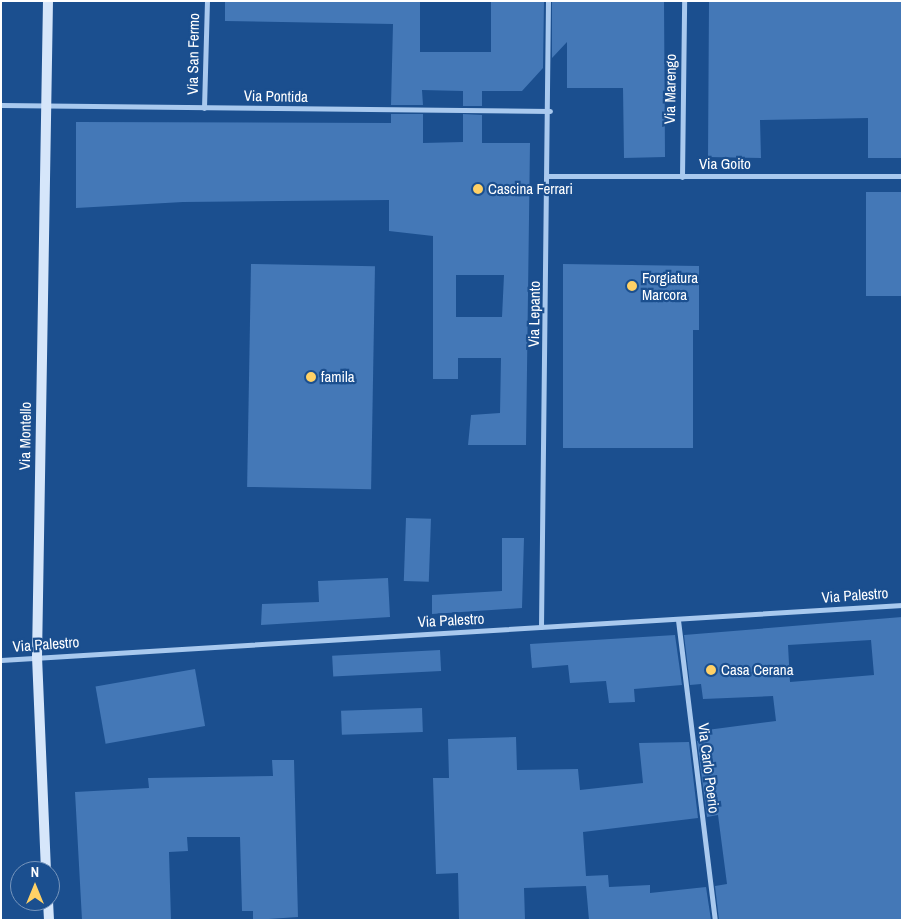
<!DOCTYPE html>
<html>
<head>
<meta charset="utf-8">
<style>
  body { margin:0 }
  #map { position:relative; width:903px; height:921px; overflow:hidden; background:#1b4f8f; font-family:"Archivo Narrow",sans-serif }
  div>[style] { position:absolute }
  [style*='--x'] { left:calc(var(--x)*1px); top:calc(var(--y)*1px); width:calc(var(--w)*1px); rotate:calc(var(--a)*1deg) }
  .building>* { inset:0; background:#4478b7; transform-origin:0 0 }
  .street>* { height:5px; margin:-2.5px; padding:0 2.5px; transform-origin:2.5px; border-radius:2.5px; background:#a9c9ee }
  .secondary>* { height:10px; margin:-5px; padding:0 5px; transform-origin:5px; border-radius:5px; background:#d6e6fa }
  .dots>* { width:14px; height:14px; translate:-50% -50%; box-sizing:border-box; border:2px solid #1b4f8f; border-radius:50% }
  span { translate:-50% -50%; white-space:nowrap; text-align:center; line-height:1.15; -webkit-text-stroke:4.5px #1b4f8f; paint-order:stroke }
  .street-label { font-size:15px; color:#fff }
  .poi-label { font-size:15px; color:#fff }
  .left { translate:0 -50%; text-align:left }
  .frame { position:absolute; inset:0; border:2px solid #fff; pointer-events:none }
  .north { position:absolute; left:10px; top:861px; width:50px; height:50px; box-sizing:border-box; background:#1b4f8f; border:1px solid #7695bc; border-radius:50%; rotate:0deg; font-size:14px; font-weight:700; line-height:20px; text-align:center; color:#fff }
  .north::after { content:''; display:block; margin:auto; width:18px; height:22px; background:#ffd166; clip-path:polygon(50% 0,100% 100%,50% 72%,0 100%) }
</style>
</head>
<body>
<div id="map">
  <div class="building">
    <div style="clip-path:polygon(225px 1px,420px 1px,420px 52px,491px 52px,491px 1px,544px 1px,543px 68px,522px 91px,482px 91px,482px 106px,463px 106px,463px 91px,422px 90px,423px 105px,391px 105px,393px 24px,225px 21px)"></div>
    <div style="clip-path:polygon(552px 1px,664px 1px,665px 157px,624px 158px,623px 88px,567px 88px,567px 42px,552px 58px)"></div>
    <div style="clip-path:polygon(709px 1px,902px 1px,902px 158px,868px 158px,868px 118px,760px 120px,761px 158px,708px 157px)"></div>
    <div style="clip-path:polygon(evenodd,391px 114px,423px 114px,423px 143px,463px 142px,463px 114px,482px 115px,482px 143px,530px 143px,526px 445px,468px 445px,471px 415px,500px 413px,501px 358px,458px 358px,458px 379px,433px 379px,433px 236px,389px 231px,389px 200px,183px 202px,76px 208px,76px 122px,391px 123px,391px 114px,456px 275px,504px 275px,502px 317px,456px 317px,456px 275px)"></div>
    <div style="left:902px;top:192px;width:104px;height:36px;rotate:90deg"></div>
    <div style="left:251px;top:264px;width:124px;height:223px;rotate:1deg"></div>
    <div style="clip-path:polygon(563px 264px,699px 266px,699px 330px,693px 330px,693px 448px,563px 448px)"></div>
    <div style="left:406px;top:518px;width:25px;height:63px;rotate:2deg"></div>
    <div style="clip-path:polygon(502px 538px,524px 538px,522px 608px,432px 614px,432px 595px,502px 591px)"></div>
    <div style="clip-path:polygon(388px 578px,390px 617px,261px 625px,262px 604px,319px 602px,318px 581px)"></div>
    <div style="clip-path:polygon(evenodd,902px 617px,902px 920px,719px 920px,715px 886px,727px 884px,718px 815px,707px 817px,697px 741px,708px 740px,707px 730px,776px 721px,773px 696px,703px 699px,701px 684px,690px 685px,684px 635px,902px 617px,871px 640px,874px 675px,790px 682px,788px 645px,871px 640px)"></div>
    <div style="clip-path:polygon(675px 635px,682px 685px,634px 689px,635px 702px,609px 703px,606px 681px,570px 683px,568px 665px,532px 668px,530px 644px)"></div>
    <div style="left:440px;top:650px;width:21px;height:108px;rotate:87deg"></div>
    <div style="left:195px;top:669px;width:58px;height:101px;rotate:80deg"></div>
    <div style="left:422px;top:708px;width:24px;height:81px;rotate:88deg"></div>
    <div style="clip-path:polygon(516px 737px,517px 770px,578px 769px,580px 790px,643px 783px,639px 743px,689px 742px,698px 818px,583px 832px,586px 876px,608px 875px,609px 887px,650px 885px,650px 893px,706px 887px,711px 920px,589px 920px,586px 886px,524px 888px,525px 920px,459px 920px,458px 873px,436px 874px,433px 778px,449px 778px,448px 739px)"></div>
    <div style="clip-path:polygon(272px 760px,294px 760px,298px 917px,253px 920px,253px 911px,242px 911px,240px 837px,187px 837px,188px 851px,169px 852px,171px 920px,82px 920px,75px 792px,149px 788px,148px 778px,273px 776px)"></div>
  </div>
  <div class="street">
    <div style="--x:1;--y:105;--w:549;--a:0.63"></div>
    <div style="--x:204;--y:108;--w:107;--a:-88.4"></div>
    <div style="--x:549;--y:176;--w:353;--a:0"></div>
    <div style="--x:682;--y:177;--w:176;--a:-89.3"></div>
    <div style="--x:678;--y:620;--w:302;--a:83"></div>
    <div style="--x:541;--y:627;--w:626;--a:-89.36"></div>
    <div style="--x:1;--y:660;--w:903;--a:-3.49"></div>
  </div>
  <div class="secondary">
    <div style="--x:46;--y:871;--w:214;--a:-92.4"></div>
    <div style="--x:37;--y:657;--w:656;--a:-89.04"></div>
    <div style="--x:48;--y:901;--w:19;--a:87"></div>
  </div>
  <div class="dots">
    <div style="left:478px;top:189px;background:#ffd166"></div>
    <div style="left:632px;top:286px;background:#ffd166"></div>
    <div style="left:311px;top:377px;background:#ffd166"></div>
    <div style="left:711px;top:670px;background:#ffd166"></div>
  </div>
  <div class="street-label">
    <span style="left:193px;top:54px;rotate:-89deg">Via San Fermo</span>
    <span style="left:670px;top:89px;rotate:-89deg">Via Marengo</span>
    <span style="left:276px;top:96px;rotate:1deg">Via Pontida</span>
    <span style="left:725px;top:164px">Via Goito</span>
    <span style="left:534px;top:314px;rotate:-89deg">Via Lepanto</span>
    <span style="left:25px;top:436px;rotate:-89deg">Via Montello</span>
    <span style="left:855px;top:595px;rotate:-4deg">Via Palestro</span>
    <span style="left:451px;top:620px;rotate:-3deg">Via Palestro</span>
    <span style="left:46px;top:644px;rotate:-4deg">Via Palestro</span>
    <span style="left:709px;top:768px;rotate:83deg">Via Carlo Poerio</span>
  </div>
  <div class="poi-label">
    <span class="left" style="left:488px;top:189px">Cascina Ferrari</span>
    <span class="left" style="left:642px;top:286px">Forgiatura<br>Marcora</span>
    <span class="left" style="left:321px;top:377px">famila</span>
    <span class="left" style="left:721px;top:670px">Casa Cerana</span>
  </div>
  <div class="frame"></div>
  <div class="north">N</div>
</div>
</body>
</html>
